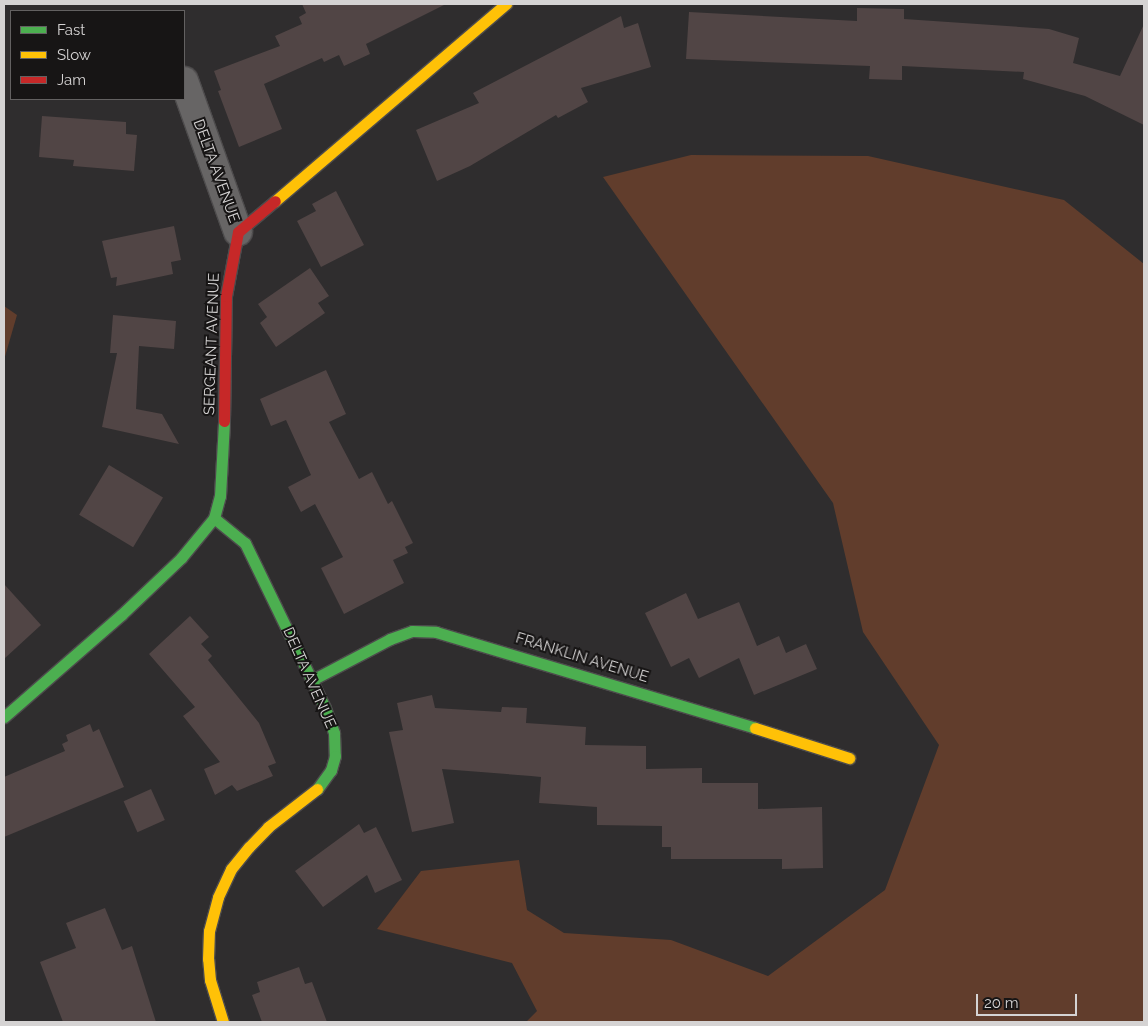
<!DOCTYPE html>
<html>
<head>
<meta charset="utf-8">
<style>
  body { margin:0 }
  #map { position:relative; width:1148px; height:1026px; overflow:hidden; background:#2f2d2e; font-family:Raleway,sans-serif }
  div>[style] { position:absolute }
  [style*='--x'] { left:calc(var(--x)*1px); top:calc(var(--y)*1px); width:calc(var(--w)*1px); rotate:calc(var(--a)*1deg) }
  .green>* { inset:0; background:#613d2c }
  .building>* { inset:0; background:#514545; transform-origin:0 0 }
  .roads { filter:drop-shadow(1px 0 #4d4b4c) drop-shadow(-1px 0 #4d4b4c) drop-shadow(0 1px #4d4b4c) drop-shadow(0 -1px #4d4b4c) }
  .street>* { height:28px; margin:-14px; padding:0 14px; transform-origin:14px; border-radius:14px; background:#676565 }
  .fast>* { height:11px; margin:-5.5px; padding:0 5.5px; transform-origin:5.5px; border-radius:5.5px; background:#4caf50 }
  .slow>* { height:11px; margin:-5.5px; padding:0 5.5px; transform-origin:5.5px; border-radius:5.5px; background:#ffc107 }
  .jam>* { height:11px; margin:-5.5px; padding:0 5.5px; transform-origin:5.5px; border-radius:5.5px; background:#c62828 }
  span { translate:-50% -50%; white-space:nowrap; text-align:center; line-height:1.15; -webkit-text-stroke:4px #171515; paint-order:stroke }
  .street-label { font-size:15px; color:#d5d3d3 }
  .frame { position:absolute; inset:0; border:5px solid #d5d3d3; pointer-events:none }
  .legend { position:absolute; left:10px; top:10px; width:175px; height:90px; box-sizing:border-box; background:#171515; border:1px solid #636161; margin:0; padding:6px 9px; list-style:none; font-size:15px; color:#d5d3d3 }
  .legend li { display:flex; align-items:center; gap:10px; height:25px }
  .legend b { width:25px; border:1px solid #636161 }
  .scale { position:absolute; left:976px; top:994px; width:101px; height:22px; box-sizing:border-box; border:2px solid #d5d3d3; border-top:0; padding-left:6px; font-size:15px; line-height:18px; white-space:nowrap; color:#d5d3d3; -webkit-text-stroke:4px #171515; paint-order:stroke }
</style>
</head>
<body>
<div id="map">
  <div class="green">
    <div style="clip-path:polygon(691px 155px,868px 156px,1064px 200px,1144px 264px,1144px 1022px,526px 1022px,537px 1011px,512px 963px,377px 929px,421px 871px,519px 860px,527px 910px,564px 933px,671px 940px,768px 976px,885px 890px,939px 745px,863px 632px,833px 503px,603px 177px)"></div>
    <div style="clip-path:polygon(4px 306px,17px 315px,4px 360px)"></div>
  </div>
  <div class="building">
    <div style="clip-path:polygon(302px 4px,446px 4px,366px 44px,370px 54px,344px 66px,339px 55px,324px 62px,322px 58px,264px 84px,282px 129px,239px 147px,218px 91px,221px 90px,214px 71px,280px 46px,275px 36px,302px 24px,299px 17px,306px 13px)"></div>
    <div style="clip-path:polygon(857px 8px,904px 9px,904px 19px,1049px 29px,1079px 38px,1073px 63px,1120px 76px,1144px 24px,1144px 125px,1085px 96px,1023px 79px,1024px 72px,902px 66px,902px 80px,869px 79px,870px 66px,686px 59px,689px 12px,857px 21px)"></div>
    <div style="clip-path:polygon(621px 16px,624px 28px,638px 23px,651px 67px,581px 88px,588px 102px,558px 118px,556px 115px,470px 166px,437px 181px,416px 130px,479px 103px,473px 93px)"></div>
    <div style="clip-path:polygon(42px 116px,126px 122px,126px 134px,137px 135px,134px 171px,73px 166px,74px 160px,39px 157px)"></div>
    <div style="clip-path:polygon(336px 191px,364px 245px,321px 267px,297px 221px,316px 211px,312px 204px)"></div>
    <div style="clip-path:polygon(174px 226px,181px 260px,171px 262px,173px 274px,116px 286px,117px 277px,111px 278px,102px 241px)"></div>
    <div style="clip-path:polygon(310px 268px,329px 296px,318px 303px,325px 313px,276px 347px,260px 323px,267px 317px,258px 304px)"></div>
    <div style="clip-path:polygon(113px 315px,176px 321px,174px 349px,139px 346px,136px 409px,162px 414px,179px 444px,102px 427px,117px 353px,110px 353px)"></div>
    <div style="clip-path:polygon(326px 370px,346px 414px,329px 422px,359px 479px,372px 472px,388px 504px,392px 501px,413px 543px,405px 547px,408px 553px,393px 560px,404px 583px,344px 614px,321px 568px,343px 557px,315px 504px,301px 512px,288px 487px,311px 475px,286px 420px,271px 426px,260px 399px)"></div>
    <div style="left:109px;top:465px;width:63px;height:58px;rotate:31deg"></div>
    <div style="clip-path:polygon(4px 584px,41px 625px,4px 659px)"></div>
    <div style="clip-path:polygon(686px 593px,698px 619px,739px 602px,757px 646px,779px 636px,786px 653px,806px 644px,817px 669px,754px 695px,739px 658px,699px 678px,689px 658px,671px 667px,645px 613px)"></div>
    <div style="clip-path:polygon(190px 616px,209px 637px,201px 644px,212px 656px,208px 660px,259px 723px,276px 763px,268px 766px,273px 776px,237px 791px,232px 785px,215px 795px,204px 769px,220px 762px,183px 716px,195px 707px,149px 654px)"></div>
    <div style="clip-path:polygon(432px 695px,435px 708px,501px 712px,502px 707px,527px 708px,526px 723px,586px 727px,585px 745px,646px 746px,646px 769px,702px 768px,702px 783px,758px 783px,758px 809px,822px 807px,823px 868px,782px 869px,782px 859px,671px 859px,671px 847px,662px 847px,662px 826px,597px 825px,597px 807px,539px 803px,541px 777px,531px 776px,442px 769px,454px 823px,412px 832px,389px 732px,403px 730px,397px 703px)"></div>
    <div style="clip-path:polygon(90px 724px,93px 732px,99px 729px,124px 787px,4px 837px,4px 777px,65px 751px,62px 744px,68px 741px,66px 735px)"></div>
    <div style="left:151px;top:789px;width:34px;height:30px;rotate:66deg"></div>
    <div style="clip-path:polygon(359px 824px,364px 833px,376px 827px,402px 880px,375px 893px,367px 875px,323px 907px,295px 871px)"></div>
    <div style="clip-path:polygon(105px 908px,122px 950px,132px 946px,156px 1022px,63px 1022px,40px 962px,76px 948px,66px 923px)"></div>
    <div style="clip-path:polygon(299px 967px,305px 984px,312px 982px,327px 1022px,262px 1022px,252px 995px,260px 992px,257px 982px)"></div>
  </div>
  <div class="roads">
    <div class="street">
      <div style="--x:184;--y:81;--w:160;--a:70.3"></div>
    </div>
    <div class="fast">
      <div style="--x:214;--y:518;--w:40;--a:39"></div>
      <div style="--x:245;--y:543;--w:183;--a:64.1"></div>
      <div style="--x:325;--y:708;--w:27;--a:70"></div>
      <div style="--x:334;--y:733;--w:23;--a:88"></div>
      <div style="--x:335;--y:756;--w:15;--a:106"></div>
      <div style="--x:331;--y:770;--w:24;--a:126"></div>
      <div style="--x:312;--y:680;--w:88;--a:-27.7"></div>
      <div style="--x:390;--y:639;--w:23;--a:-20"></div>
      <div style="--x:412;--y:631;--w:24;--a:2"></div>
      <div style="--x:436;--y:632;--w:333;--a:16.7"></div>
      <div style="--x:4;--y:717;--w:155;--a:-41.1"></div>
      <div style="--x:121;--y:615;--w:83;--a:-43.5"></div>
      <div style="--x:181;--y:558;--w:52;--a:-50.5"></div>
      <div style="--x:214;--y:518;--w:23;--a:-75"></div>
      <div style="--x:220;--y:496;--w:75;--a:-86.9"></div>
    </div>
    <div class="slow">
      <div style="--x:275;--y:201;--w:304;--a:-40.5"></div>
      <div style="--x:755;--y:728;--w:99;--a:17.7"></div>
      <div style="--x:223;--y:1022;--w:44;--a:-107.2"></div>
      <div style="--x:210;--y:980;--w:21;--a:-95"></div>
      <div style="--x:208;--y:959;--w:28;--a:-88"></div>
      <div style="--x:209;--y:931;--w:35;--a:-75"></div>
      <div style="--x:218;--y:897;--w:31;--a:-65"></div>
      <div style="--x:231;--y:869;--w:28;--a:-51"></div>
      <div style="--x:249;--y:847;--w:28;--a:-46"></div>
      <div style="--x:268;--y:827;--w:62;--a:-37.8"></div>
    </div>
    <div class="jam">
      <div style="--x:224;--y:421;--w:125;--a:-89.1"></div>
      <div style="--x:226;--y:296;--w:65;--a:-79.4"></div>
      <div style="--x:238;--y:232;--w:48;--a:-40"></div>
    </div>
  </div>
  <div class="street-label">
    <span style="left:216px;top:171px;rotate:70deg">DELTA AVENUE</span>
    <span style="left:212px;top:344px;rotate:-88deg">SERGEANT AVENUE</span>
    <span style="left:582px;top:658px;rotate:17deg">FRANKLIN AVENUE</span>
    <span style="left:309px;top:678px;rotate:66deg">DELTA AVENUE</span>
  </div>
  <div class="frame"></div>
  <ul class="legend">
  <li><b style="height:6px;background:#4caf50"></b>Fast</li>
  <li><b style="height:6px;background:#ffc107"></b>Slow</li>
  <li><b style="height:6px;background:#c62828"></b>Jam</li>
  </ul>
  <div class="scale">20 m</div>
</div>
</body>
</html>
